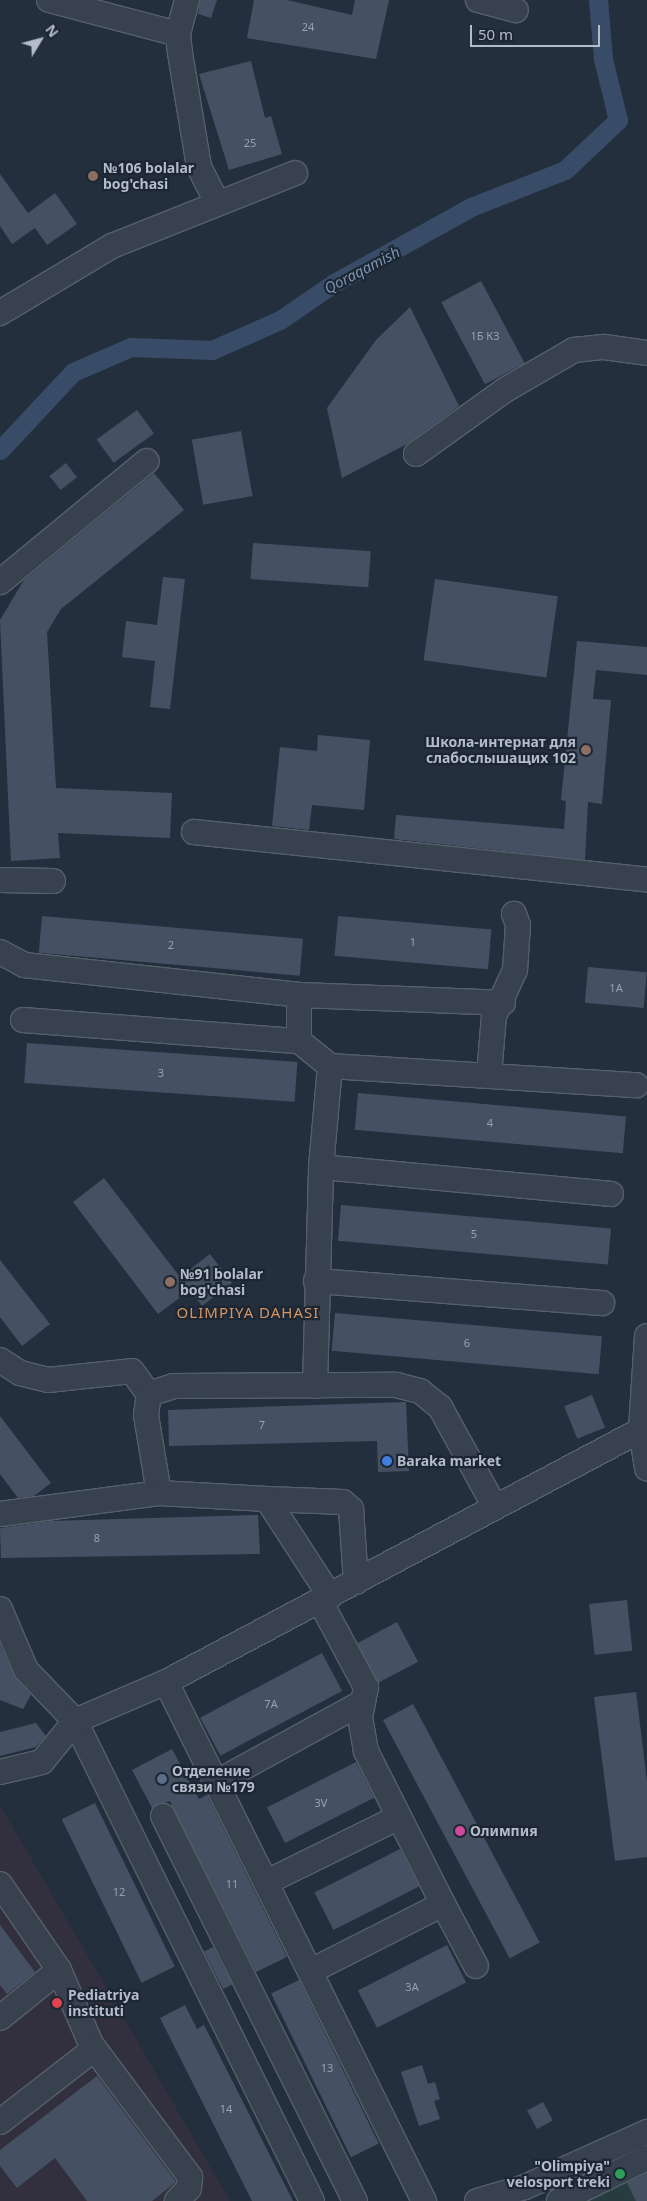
<!DOCTYPE html>
<html>
<head>
<meta charset="utf-8">
<style>
  body { margin:0 }
  #map { position:relative; width:647px; height:2201px; overflow:hidden; background:#242f3e; font-family:"Noto Sans",sans-serif }
  div>[style] { position:absolute }
  [style*='--x'] { left:calc(var(--x)*1px); top:calc(var(--y)*1px); width:calc(var(--w)*1px); rotate:calc(var(--a)*1deg) }
  .medical>* { inset:0; background:#32303f }
  .green>* { inset:0; background:#263c3f }
  .canal>* { height:19px; margin:-9.5px; padding:0 9.5px; transform-origin:9.5px; border-radius:9.5px; background:#394c67 }
  .building>* { inset:0; background:#455162; transform-origin:0 0 }
  .roads { filter:drop-shadow(1px 0 #565f6c) drop-shadow(-1px 0 #565f6c) drop-shadow(0 1px #565f6c) drop-shadow(0 -1px #565f6c) }
  .minor>* { height:24px; margin:-12px; padding:0 12px; transform-origin:12px; border-radius:12px; background:#38414e }
  .dots>* { width:14px; height:14px; translate:-50% -50%; box-sizing:border-box; border:2px solid #1d2633; border-radius:50% }
  span { translate:-50% -50%; white-space:nowrap; text-align:center; line-height:1.15; -webkit-text-stroke:4.5px #1d2633; paint-order:stroke }
  .number-label { font-size:11px; color:#98a1af }
  .number-label span { -webkit-text-stroke-width:0 }
  .poi-label { font-size:14px; color:#b4bcc9; font-weight:700 }
  .left { translate:0 -50%; text-align:left }
  .right { translate:-100% -50%; text-align:right }
  .water-label { font-size:15px; color:#7c92b1; font-style:italic }
  .neighbourhood-label { font-size:15px; color:#d59563; letter-spacing:1px }
  .north { position:absolute; left:15px; top:15px; width:50px; height:50px; -webkit-text-stroke:4px #1d2633; paint-order:stroke; rotate:53deg; font-size:14px; font-weight:700; line-height:20px; text-align:center; color:#b4bcc9 }
  .north::after { content:''; display:block; margin:auto; width:18px; height:22px; background:#b4bcc9; clip-path:polygon(50% 0,100% 100%,50% 72%,0 100%) }
  .scale { position:absolute; left:470px; top:25px; width:130px; height:22px; box-sizing:border-box; border:2px solid #b4bcc9; border-top:0; padding-left:6px; font-size:15px; line-height:18px; white-space:nowrap; color:#b4bcc9; -webkit-text-stroke:4px #1d2633; paint-order:stroke }
</style>
</head>
<body>
<div id="map">
  <div class="medical">
    <div style="clip-path:polygon(0 1805px,230px 2201px,0 2201px)"></div>
  </div>
  <div class="green">
    <div style="clip-path:polygon(647px 2147px,647px 2201px,540px 2201px)"></div>
  </div>
  <div class="canal">
    <div style="--x:0;--y:450;--w:107;--a:-46.9"></div>
    <div style="--x:73;--y:372;--w:63;--a:-23.3"></div>
    <div style="--x:131;--y:347;--w:81;--a:2.1"></div>
    <div style="--x:212;--y:350;--w:74;--a:-23.8"></div>
    <div style="--x:280;--y:320;--w:65;--a:-34.4"></div>
    <div style="--x:334;--y:283;--w:157;--a:-29"></div>
    <div style="--x:471;--y:207;--w:101;--a:-21.5"></div>
    <div style="--x:565;--y:170;--w:73;--a:-43.3"></div>
    <div style="--x:618;--y:120;--w:63;--a:-103.8"></div>
    <div style="--x:603;--y:59;--w:59;--a:-94.8"></div>
  </div>
  <div class="building">
    <div style="clip-path:polygon(200px 0,217px 0,211px 18px,198px 14px)"></div>
    <div style="clip-path:polygon(254px 0,287px 0,352px 15px,355px 0,389px 0,376px 59px,247px 38px)"></div>
    <div style="clip-path:polygon(251px 61px,265px 118px,271px 116px,282px 154px,229px 170px,199px 74px)"></div>
    <div style="clip-path:polygon(0 174px,28px 213px,55px 193px,77px 224px,47px 245px,35px 228px,12px 244px,0 226px)"></div>
    <div style="left:481px;top:281px;width:93px;height:45px;rotate:62deg"></div>
    <div style="clip-path:polygon(410px 307px,459px 406px,407px 444px,342px 478px,327px 408px,376px 340px)"></div>
    <div style="left:137px;top:410px;width:29px;height:50px;rotate:54deg"></div>
    <div style="left:241px;top:431px;width:66px;height:50px;rotate:80deg"></div>
    <div style="left:66px;top:463px;width:18px;height:21px;rotate:52deg"></div>
    <div style="clip-path:polygon(154px 473px,184px 510px,61px 609px,47px 632px,56px 788px,172px 793px,170px 838px,58px 833px,60px 858px,11px 861px,0 620px,24px 580px)"></div>
    <div style="left:253px;top:543px;width:118px;height:36px;rotate:4deg"></div>
    <div style="clip-path:polygon(163px 577px,185px 579px,170px 709px,150px 707px,155px 661px,122px 657px,126px 621px,157px 625px)"></div>
    <div style="left:435px;top:579px;width:124px;height:82px;rotate:8deg"></div>
    <div style="clip-path:polygon(577px 641px,647px 647px,647px 675px,596px 670px,593px 699px,611px 700px,602px 804px,588px 802px,585px 860px,394px 839px,396px 815px,564px 829px,566px 801px,561px 800px)"></div>
    <div style="clip-path:polygon(318px 735px,370px 740px,364px 810px,312px 805px,309px 830px,272px 826px,280px 747px,317px 751px)"></div>
    <div style="left:42px;top:916px;width:262px;height:37px;rotate:5deg"></div>
    <div style="left:338px;top:916px;width:154px;height:40px;rotate:5deg"></div>
    <div style="left:588px;top:967px;width:59px;height:36px;rotate:5deg"></div>
    <div style="left:27px;top:1043px;width:271px;height:40px;rotate:4deg"></div>
    <div style="left:358px;top:1093px;width:269px;height:37px;rotate:5deg"></div>
    <div style="clip-path:polygon(104px 1178px,180px 1277px,210px 1254px,232px 1283px,202px 1306px,190px 1290px,158px 1314px,73px 1202px)"></div>
    <div style="left:341px;top:1205px;width:271px;height:36px;rotate:5deg"></div>
    <div style="clip-path:polygon(0 1260px,50px 1324px,22px 1346px,0 1317px)"></div>
    <div style="left:335px;top:1313px;width:268px;height:38px;rotate:5deg"></div>
    <div style="left:592px;top:1395px;width:35px;height:30px;rotate:68deg"></div>
    <div style="clip-path:polygon(406px 1402px,409px 1471px,378px 1472px,377px 1441px,169px 1446px,168px 1410px)"></div>
    <div style="clip-path:polygon(0 1416px,51px 1483px,34px 1496px,18px 1498px,0 1474px)"></div>
    <div style="clip-path:polygon(258px 1515px,260px 1554px,1px 1558px,0 1528px,50px 1521px)"></div>
    <div style="left:627px;top:1600px;width:51px;height:38px;rotate:84deg"></div>
    <div style="left:397px;top:1622px;width:45px;height:45px;rotate:62deg"></div>
    <div style="clip-path:polygon(0 1644px,14px 1676px,31px 1695px,23px 1709px,0 1700px)"></div>
    <div style="left:322px;top:1653px;width:43px;height:138px;rotate:62deg"></div>
    <div style="clip-path:polygon(636px 1692px,647px 1781px,647px 1857px,615px 1861px,594px 1697px)"></div>
    <div style="left:413px;top:1704px;width:270px;height:34px;rotate:62deg"></div>
    <div style="clip-path:polygon(36px 1723px,46px 1736px,36px 1747px,0 1756px,0 1732px)"></div>
    <div style="clip-path:polygon(172px 1749px,199px 1799px,207px 1795px,287px 1957px,256px 1972px,170px 1801px,152px 1808px,132px 1770px)"></div>
    <div style="left:356px;top:1762px;width:40px;height:100px;rotate:63deg"></div>
    <div style="left:95px;top:1803px;width:182px;height:37px;rotate:64deg"></div>
    <div style="left:400px;top:1849px;width:42px;height:96px;rotate:63deg"></div>
    <div style="clip-path:polygon(0 1925px,35px 1972px,7px 1994px,0 1985px)"></div>
    <div style="left:447px;top:1945px;width:42px;height:100px;rotate:63deg"></div>
    <div style="left:213px;top:1947px;width:42px;height:10px;rotate:63deg"></div>
    <div style="left:299px;top:1980px;width:182px;height:31px;rotate:64deg"></div>
    <div style="clip-path:polygon(185px 2005px,197px 2029px,204px 2025px,293px 2201px,252px 2201px,160px 2018px)"></div>
    <div style="clip-path:polygon(422px 2065px,428px 2084px,435px 2082px,440px 2099px,434px 2101px,440px 2119px,419px 2126px,401px 2072px)"></div>
    <div style="clip-path:polygon(97px 2076px,176px 2182px,152px 2201px,87px 2201px,55px 2158px,17px 2188px,0 2166px,0 2150px)"></div>
    <div style="left:543px;top:2102px;width:21px;height:18px;rotate:62deg"></div>
    <div style="clip-path:polygon(647px 2173px,647px 2201px,636px 2201px,627px 2183px)"></div>
  </div>
  <div class="roads">
    <div class="minor">
      <div style="--x:49;--y:0;--w:133;--a:14.8"></div>
      <div style="--x:187;--y:0;--w:35;--a:105"></div>
      <div style="--x:178;--y:34;--w:19;--a:84"></div>
      <div style="--x:180;--y:53;--w:116;--a:80.5"></div>
      <div style="--x:199;--y:167;--w:39;--a:63"></div>
      <div style="--x:478;--y:0;--w:39;--a:15"></div>
      <div style="--x:0;--y:313;--w:131;--a:-30.9"></div>
      <div style="--x:112;--y:246;--w:197;--a:-21.7"></div>
      <div style="--x:416;--y:454;--w:110;--a:-35.7"></div>
      <div style="--x:505;--y:390;--w:80;--a:-30.1"></div>
      <div style="--x:574;--y:350;--w:30;--a:-6"></div>
      <div style="--x:604;--y:347;--w:43;--a:7.9"></div>
      <div style="--x:0;--y:582;--w:190;--a:-39.5"></div>
      <div style="--x:194;--y:832;--w:456;--a:6"></div>
      <div style="--x:0;--y:880;--w:53;--a:1.1"></div>
      <div style="--x:0;--y:952;--w:27;--a:28"></div>
      <div style="--x:24;--y:965;--w:277;--a:6.2"></div>
      <div style="--x:23;--y:1020;--w:277;--a:4.4"></div>
      <div style="--x:299;--y:1041;--w:40;--a:39"></div>
      <div style="--x:330;--y:1066;--w:307;--a:3.6"></div>
      <div style="--x:299;--y:1041;--w:46;--a:-90"></div>
      <div style="--x:299;--y:995;--w:204;--a:2.2"></div>
      <div style="--x:489;--y:1075;--w:59;--a:-85.2"></div>
      <div style="--x:494;--y:1016;--w:51;--a:-65.5"></div>
      <div style="--x:515;--y:970;--w:45;--a:-86.2"></div>
      <div style="--x:518;--y:925;--w:12;--a:-110"></div>
      <div style="--x:321;--y:1167;--w:291;--a:5.3"></div>
      <div style="--x:316;--y:1281;--w:287;--a:4.4"></div>
      <div style="--x:647;--y:1336;--w:94;--a:93.7"></div>
      <div style="--x:641;--y:1430;--w:39;--a:81"></div>
      <div style="--x:0;--y:1360;--w:24;--a:33"></div>
      <div style="--x:20;--y:1373;--w:29;--a:14"></div>
      <div style="--x:48;--y:1380;--w:84;--a:-6.1"></div>
      <div style="--x:132;--y:1371;--w:29;--a:54"></div>
      <div style="--x:315;--y:1386;--w:219;--a:-88.4"></div>
      <div style="--x:321;--y:1167;--w:101;--a:-84.9"></div>
      <div style="--x:159;--y:1493;--w:79;--a:-99.5"></div>
      <div style="--x:146;--y:1415;--w:21;--a:-82"></div>
      <div style="--x:149;--y:1394;--w:26;--a:-18"></div>
      <div style="--x:174;--y:1386;--w:222;--a:-0.3"></div>
      <div style="--x:396;--y:1385;--w:25;--a:14"></div>
      <div style="--x:420;--y:1391;--w:26;--a:39"></div>
      <div style="--x:440;--y:1407;--w:114;--a:61.2"></div>
      <div style="--x:267;--y:1499;--w:76;--a:2.3"></div>
      <div style="--x:343;--y:1502;--w:11;--a:41"></div>
      <div style="--x:351;--y:1509;--w:73;--a:86.1"></div>
      <div style="--x:0;--y:1514;--w:160;--a:-7.5"></div>
      <div style="--x:159;--y:1493;--w:108;--a:3.2"></div>
      <div style="--x:267;--y:1499;--w:116;--a:57"></div>
      <div style="--x:320;--y:1601;--w:98;--a:61.9"></div>
      <div style="--x:366;--y:1687;--w:31;--a:101"></div>
      <div style="--x:360;--y:1717;--w:35;--a:80"></div>
      <div style="--x:366;--y:1751;--w:171;--a:63.3"></div>
      <div style="--x:0;--y:1609;--w:66;--a:66.9"></div>
      <div style="--x:26;--y:1670;--w:71;--a:46.1"></div>
      <div style="--x:75;--y:1721;--w:535;--a:63.72"></div>
      <div style="--x:166;--y:1682;--w:580;--a:63.57"></div>
      <div style="--x:0;--y:1772;--w:43;--a:-13.4"></div>
      <div style="--x:42;--y:1762;--w:53;--a:-51.2"></div>
      <div style="--x:75;--y:1721;--w:99;--a:-23.2"></div>
      <div style="--x:166;--y:1682;--w:538;--a:-27.95"></div>
      <div style="--x:217;--y:1782;--w:166;--a:-28.7"></div>
      <div style="--x:163;--y:1816;--w:430;--a:63.5"></div>
      <div style="--x:267;--y:1882;--w:147;--a:-26.2"></div>
      <div style="--x:0;--y:1884;--w:104;--a:55.5"></div>
      <div style="--x:59;--y:1970;--w:81;--a:66.6"></div>
      <div style="--x:91;--y:2044;--w:166;--a:53.3"></div>
      <div style="--x:190;--y:2177;--w:11;--a:95"></div>
      <div style="--x:189;--y:2188;--w:18;--a:133"></div>
      <div style="--x:311;--y:1971;--w:148;--a:-26.9"></div>
      <div style="--x:443;--y:1904;--w:70;--a:62"></div>
      <div style="--x:0;--y:2018;--w:76;--a:-39.1"></div>
      <div style="--x:0;--y:2122;--w:119;--a:-37.8"></div>
      <div style="--x:477;--y:2201;--w:50;--a:-16.3"></div>
      <div style="--x:525;--y:2187;--w:134;--a:-24.3"></div>
      <div style="--x:559;--y:2201;--w:98;--a:-26"></div>
    </div>
  </div>
  <div class="dots">
    <div style="left:93px;top:176px;background:#8d6e63"></div>
    <div style="left:586px;top:750px;background:#8d6e63"></div>
    <div style="left:170px;top:1282px;background:#8d6e63"></div>
    <div style="left:387px;top:1461px;background:#3f7fe0"></div>
    <div style="left:162px;top:1779px;background:#5c6f8a"></div>
    <div style="left:460px;top:1831px;background:#d1479c"></div>
    <div style="left:57px;top:2003px;background:#e0444e"></div>
    <div style="left:620px;top:2174px;background:#2e9e5b"></div>
  </div>
  <div class="number-label">
    <span style="left:308px;top:27px">24</span>
    <span style="left:250px;top:143px">25</span>
    <span style="left:485px;top:336px">1Б К3</span>
    <span style="left:413px;top:942px">1</span>
    <span style="left:171px;top:945px">2</span>
    <span style="left:616px;top:988px">1A</span>
    <span style="left:161px;top:1073px">3</span>
    <span style="left:490px;top:1123px">4</span>
    <span style="left:474px;top:1234px">5</span>
    <span style="left:467px;top:1343px">6</span>
    <span style="left:262px;top:1425px">7</span>
    <span style="left:97px;top:1538px">8</span>
    <span style="left:271px;top:1704px">7A</span>
    <span style="left:321px;top:1803px">3V</span>
    <span style="left:232px;top:1884px">11</span>
    <span style="left:119px;top:1892px">12</span>
    <span style="left:412px;top:1987px">3A</span>
    <span style="left:327px;top:2068px">13</span>
    <span style="left:226px;top:2109px">14</span>
  </div>
  <div class="poi-label">
    <span class="left" style="left:103px;top:176px">№106 bolalar<br>bog'chasi</span>
    <span class="right" style="left:576px;top:750px">Школа-интернат для<br>слабослышащих 102</span>
    <span class="left" style="left:180px;top:1282px">№91 bolalar<br>bog'chasi</span>
    <span class="left" style="left:397px;top:1461px">Baraka market</span>
    <span class="left" style="left:172px;top:1779px">Отделение<br>связи №179</span>
    <span class="left" style="left:470px;top:1831px">Олимпия</span>
    <span class="left" style="left:68px;top:2003px">Pediatriya<br>instituti</span>
    <span class="right" style="left:610px;top:2174px">"Olimpiya"<br>velosport treki</span>
  </div>
  <div class="water-label">
    <span style="left:362px;top:270px;rotate:-28deg">Qoraqamish</span>
  </div>
  <div class="neighbourhood-label">
    <span style="left:248px;top:1313px">OLIMPIYA DAHASI</span>
  </div>
  <div class="north">N</div>
  <div class="scale">50 m</div>
</div>
</body>
</html>
